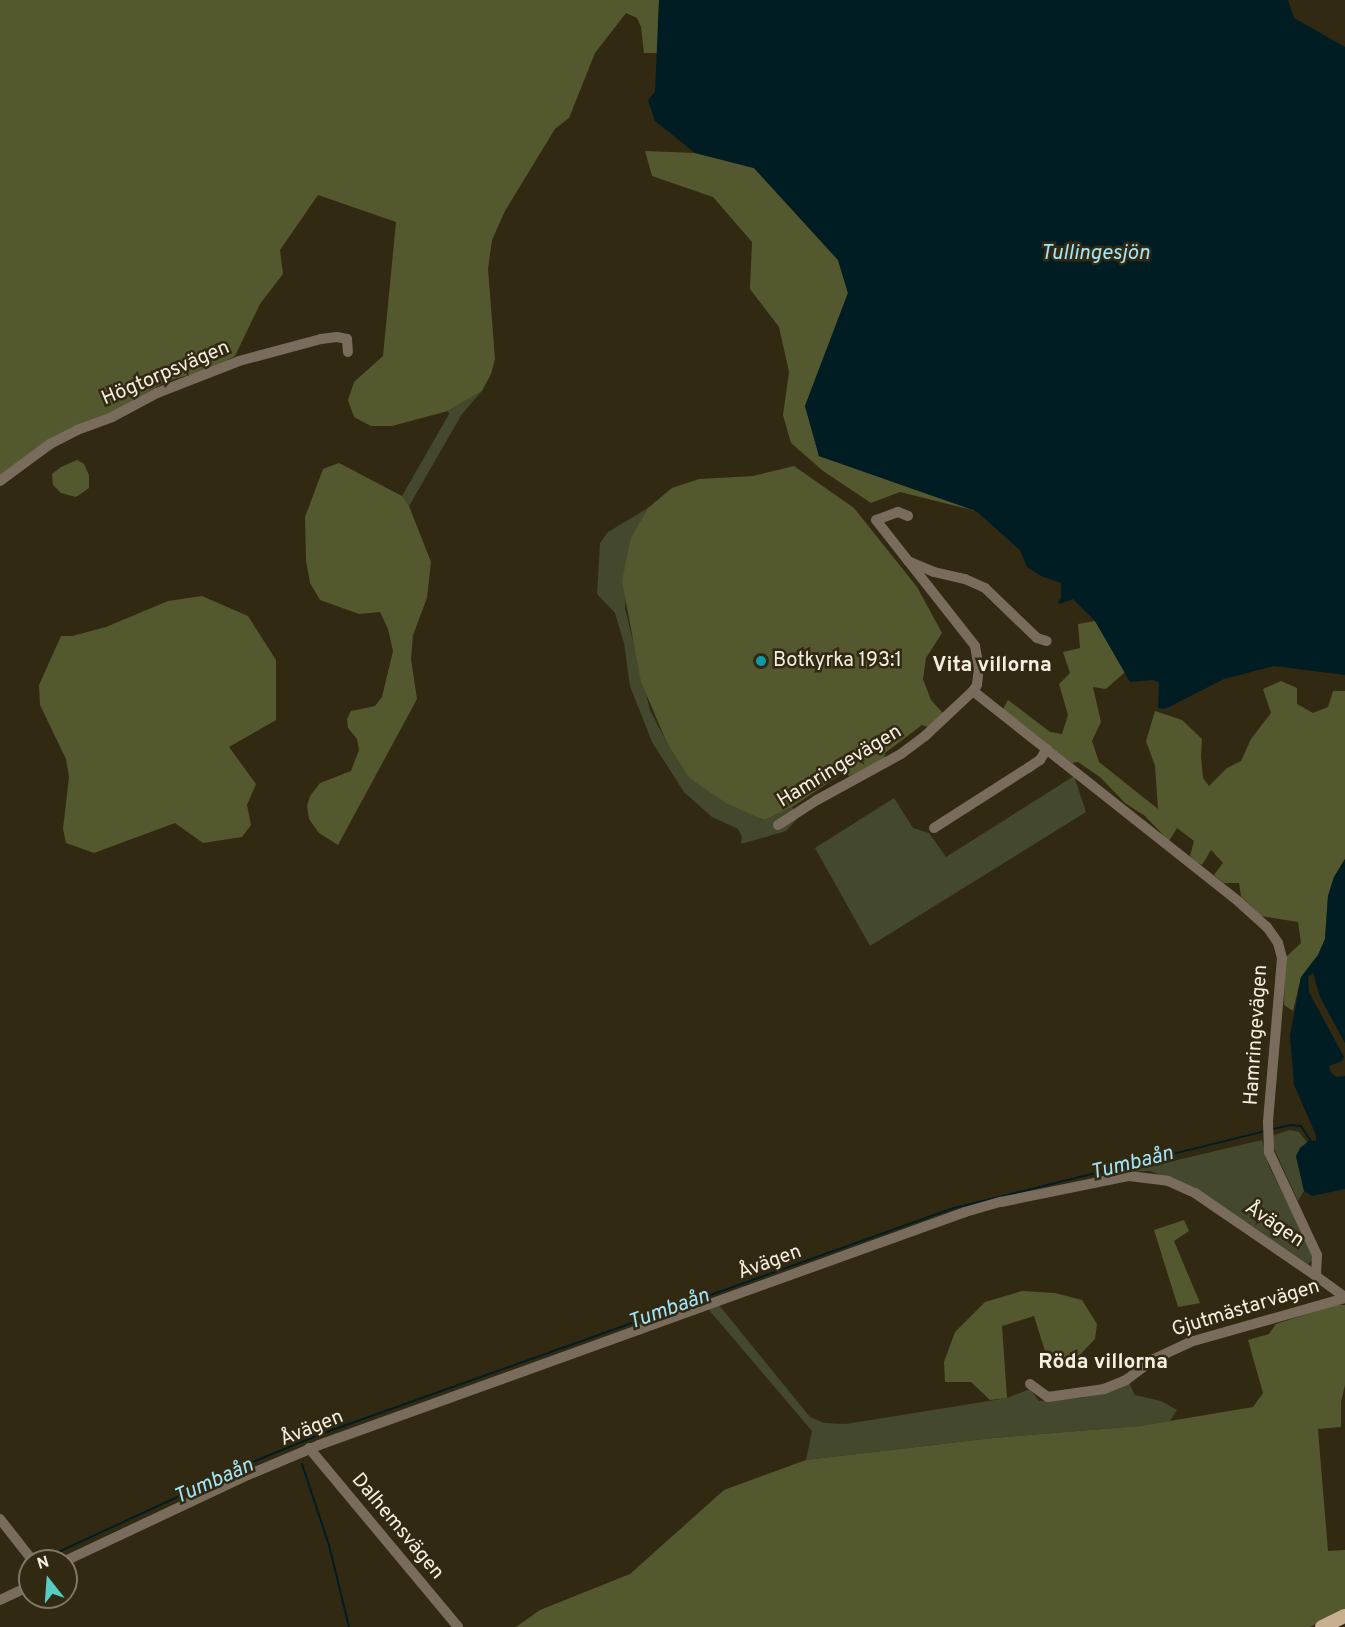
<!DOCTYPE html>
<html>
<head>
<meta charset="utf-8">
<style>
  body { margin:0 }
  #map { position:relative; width:1345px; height:1627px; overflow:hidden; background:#322912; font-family:Overpass,sans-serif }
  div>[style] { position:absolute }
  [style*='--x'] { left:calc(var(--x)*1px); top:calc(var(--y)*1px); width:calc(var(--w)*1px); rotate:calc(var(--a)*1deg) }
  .green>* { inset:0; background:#44482d }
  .forest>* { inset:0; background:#53582e }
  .water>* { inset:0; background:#011d24 }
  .stream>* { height:2px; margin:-1px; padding:0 1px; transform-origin:1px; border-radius:1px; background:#011d24 }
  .minor>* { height:10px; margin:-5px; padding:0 5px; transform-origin:5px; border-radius:5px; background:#796c5d }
  .major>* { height:14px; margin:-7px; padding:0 7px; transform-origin:7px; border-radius:7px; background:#c8af8f }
  .dots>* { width:16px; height:16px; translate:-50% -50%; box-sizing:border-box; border:3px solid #322912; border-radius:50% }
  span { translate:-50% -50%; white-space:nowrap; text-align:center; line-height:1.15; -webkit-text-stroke:5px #322912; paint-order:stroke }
  .street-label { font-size:20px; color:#f4efe1 }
  .poi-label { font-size:20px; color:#f4efe1 }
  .left { translate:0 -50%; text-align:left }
  .water-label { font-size:21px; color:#a2e6fa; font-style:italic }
  .neighbourhood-label { font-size:21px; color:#f4efe1; font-weight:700 }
  .north { position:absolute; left:18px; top:1549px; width:60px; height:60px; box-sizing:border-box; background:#322912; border:2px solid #807865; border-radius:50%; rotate:343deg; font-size:16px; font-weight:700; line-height:24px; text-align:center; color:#f4efe1 }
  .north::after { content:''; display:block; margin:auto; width:21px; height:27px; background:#56cec3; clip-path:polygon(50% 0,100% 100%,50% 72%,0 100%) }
</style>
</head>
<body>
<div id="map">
  <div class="green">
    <div style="clip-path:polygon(482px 391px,462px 414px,409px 506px,402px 496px,449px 414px,448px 411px)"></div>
    <div style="clip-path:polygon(648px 508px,631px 537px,625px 608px,650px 710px,667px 743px,689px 778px,763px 820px,792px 807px,798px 818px,786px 831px,741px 844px,742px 837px,738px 829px,712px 817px,684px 792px,652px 742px,630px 686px,624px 643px,615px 613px,597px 594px,600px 543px,608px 532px)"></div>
    <div style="clip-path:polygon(1074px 776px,1086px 812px,870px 946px,815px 848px,894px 798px,913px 828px,929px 833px,946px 857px)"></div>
    <div style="clip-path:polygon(1290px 1130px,1299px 1132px,1307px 1142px,1296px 1156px,1304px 1191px,1298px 1201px,1272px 1144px,1271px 1136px)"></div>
    <div style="clip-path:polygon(1262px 1140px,1269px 1166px,1315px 1258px,1308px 1264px,1196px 1188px,1150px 1171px,1126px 1172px)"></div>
    <div style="clip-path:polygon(719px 1305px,810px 1417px,824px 1423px,846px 1424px,1007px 1398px,1030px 1389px,1039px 1401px,1081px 1398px,1105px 1393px,1129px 1383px,1135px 1395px,1161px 1401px,1177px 1410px,1170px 1421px,1140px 1426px,993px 1438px,806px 1460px,812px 1431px,709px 1310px)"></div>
  </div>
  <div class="forest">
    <div style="clip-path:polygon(0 0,659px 0,658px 53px,644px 53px,641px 27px,637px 18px,626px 13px,595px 53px,569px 118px,555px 129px,505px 211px,492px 240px,488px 269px,495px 359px,491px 374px,482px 391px,448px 411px,392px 426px,371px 426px,354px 417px,348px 400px,354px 382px,383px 356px,396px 222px,318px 195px,280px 250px,283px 274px,260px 304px,235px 356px,211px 369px,167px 381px,0 476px)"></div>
    <div style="clip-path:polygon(645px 151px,695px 153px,754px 168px,838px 260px,848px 293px,805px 406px,819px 456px,976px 511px,900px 492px,871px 503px,823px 471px,791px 443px,783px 415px,789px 372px,779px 327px,750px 289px,752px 242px,713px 197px,652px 176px)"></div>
    <div style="clip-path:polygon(77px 460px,84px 464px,89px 475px,89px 488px,76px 497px,61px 493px,53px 485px,52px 474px,61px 467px)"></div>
    <div style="clip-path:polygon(339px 463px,402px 496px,409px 506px,431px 562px,427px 598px,413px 635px,411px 659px,417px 699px,338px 845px,319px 833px,309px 819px,307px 806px,310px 796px,320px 783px,351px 771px,359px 750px,357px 739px,348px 728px,347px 719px,351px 711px,375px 706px,382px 697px,393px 651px,388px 629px,380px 612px,359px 614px,320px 600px,310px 583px,306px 560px,305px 517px,323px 469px)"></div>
    <div style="clip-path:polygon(794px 466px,854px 508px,917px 587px,942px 633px,926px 658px,923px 679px,931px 700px,943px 713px,928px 727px,922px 725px,885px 753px,884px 759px,850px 776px,843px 773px,792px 807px,764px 820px,726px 803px,689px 778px,667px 743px,641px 682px,622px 581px,631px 537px,648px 508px,672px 488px,699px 479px,753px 476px)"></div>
    <div style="clip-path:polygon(202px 596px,248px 616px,276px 660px,276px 720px,229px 747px,256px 784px,247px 805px,251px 825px,242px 837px,203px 843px,175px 823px,94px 853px,66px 843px,63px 829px,69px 777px,66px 759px,40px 705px,39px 685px,61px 636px,72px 636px,106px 627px,168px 601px)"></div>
    <div style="clip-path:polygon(1095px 621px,1125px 672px,1106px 689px,1093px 687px,1101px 722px,1092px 741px,1099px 762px,1158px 809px,1155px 766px,1146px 741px,1155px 711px,1182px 720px,1202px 739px,1201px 757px,1203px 778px,1209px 786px,1227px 768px,1241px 761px,1251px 739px,1271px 713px,1263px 689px,1281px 681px,1297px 688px,1297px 704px,1313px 713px,1328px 707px,1333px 691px,1345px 691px,1345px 859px,1334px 877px,1328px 896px,1325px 939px,1318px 955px,1301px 977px,1293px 1011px,1284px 1005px,1285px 958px,1301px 943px,1298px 922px,1261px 916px,1241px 896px,1239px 883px,1224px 883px,1214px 875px,1223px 863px,1211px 850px,1202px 865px,1196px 862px,1190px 856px,1194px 841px,1177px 828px,1169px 841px,1145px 816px,1125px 803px,1100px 777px,1078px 762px,1072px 763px,1003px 709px,1008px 700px,1050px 732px,1062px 734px,1068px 715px,1059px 684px,1070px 673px,1063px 652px,1080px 648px,1078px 624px)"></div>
    <div style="clip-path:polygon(1184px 1220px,1189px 1231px,1174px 1241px,1200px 1303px,1178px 1307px,1154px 1230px)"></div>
    <div style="clip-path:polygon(1022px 1291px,1055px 1293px,1082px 1300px,1097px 1324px,1095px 1339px,1076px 1359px,1050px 1367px,1034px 1316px,1002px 1326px,1007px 1398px,990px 1400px,971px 1382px,945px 1382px,944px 1362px,955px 1332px,985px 1302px)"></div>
    <div style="clip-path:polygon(1335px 1305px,1345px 1305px,1345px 1385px,1341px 1402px,1341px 1427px,1318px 1429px,1328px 1551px,1345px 1550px,1345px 1610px,1310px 1627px,516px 1627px,540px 1610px,630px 1574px,724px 1490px,806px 1460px,993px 1438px,1140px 1426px,1253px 1407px,1263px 1393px,1248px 1340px,1269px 1334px,1276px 1324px)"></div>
  </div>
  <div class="water">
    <div style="clip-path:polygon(659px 0,1288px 0,1294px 18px,1345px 47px,1345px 675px,1274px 666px,1224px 679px,1165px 709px,1158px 708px,1159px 682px,1152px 680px,1130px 682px,1095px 621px,1073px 599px,1060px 604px,1058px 602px,1061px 598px,1061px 583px,1041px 576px,1027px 567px,1020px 550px,976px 511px,819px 456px,805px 406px,848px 293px,838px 260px,754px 168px,695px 153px,655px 121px,648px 100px,655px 92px)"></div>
    <div style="clip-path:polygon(1345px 859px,1345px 1043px,1320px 997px,1313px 973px,1308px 977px,1309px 992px,1344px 1057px,1342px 1061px,1329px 1066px,1331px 1073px,1337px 1077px,1345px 1076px,1345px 1189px,1312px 1196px,1304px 1191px,1296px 1156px,1300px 1148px,1310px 1140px,1316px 1141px,1316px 1135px,1294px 1085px,1290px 1036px,1301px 977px,1318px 955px,1325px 939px,1328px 896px,1334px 877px)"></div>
  </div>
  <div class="stream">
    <div style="--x:1273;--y:1129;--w:17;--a:-13"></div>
    <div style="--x:1290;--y:1125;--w:11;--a:5"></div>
    <div style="--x:1301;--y:1126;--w:17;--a:57"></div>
    <div style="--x:302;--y:1464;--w:85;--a:71.6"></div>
    <div style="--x:329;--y:1545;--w:84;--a:76.3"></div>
    <div style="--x:41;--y:1560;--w:241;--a:-24.8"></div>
    <div style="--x:260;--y:1459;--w:66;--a:-22.3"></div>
    <div style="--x:321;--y:1434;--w:672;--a:-19.65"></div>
    <div style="--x:954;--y:1208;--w:319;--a:-13.9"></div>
  </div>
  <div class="minor">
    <div style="--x:0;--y:481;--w:62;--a:-36.5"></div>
    <div style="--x:50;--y:444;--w:30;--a:-27"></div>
    <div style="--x:77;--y:430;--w:37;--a:-20"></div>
    <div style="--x:112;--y:417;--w:51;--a:-28.1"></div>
    <div style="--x:157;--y:393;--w:88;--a:-21.3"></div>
    <div style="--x:239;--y:361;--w:85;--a:-15"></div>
    <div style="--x:321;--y:339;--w:16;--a:-7"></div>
    <div style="--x:337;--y:337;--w:10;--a:11"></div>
    <div style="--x:347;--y:339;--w:13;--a:86"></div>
    <div style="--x:908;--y:516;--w:11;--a:-158"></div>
    <div style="--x:898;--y:512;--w:23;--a:160"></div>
    <div style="--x:876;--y:520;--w:160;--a:51.8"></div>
    <div style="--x:975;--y:646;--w:22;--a:80"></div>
    <div style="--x:979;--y:668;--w:17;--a:97"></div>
    <div style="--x:977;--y:685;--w:7;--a:124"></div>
    <div style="--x:973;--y:691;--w:340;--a:38.4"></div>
    <div style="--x:1239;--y:902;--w:38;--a:42"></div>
    <div style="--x:1267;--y:927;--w:19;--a:55"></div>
    <div style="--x:1278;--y:943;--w:16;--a:75"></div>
    <div style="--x:1282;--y:958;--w:165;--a:94.9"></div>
    <div style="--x:1268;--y:1122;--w:30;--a:88"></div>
    <div style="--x:1269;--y:1152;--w:114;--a:65"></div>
    <div style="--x:1317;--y:1255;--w:21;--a:93"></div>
    <div style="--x:1316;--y:1276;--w:36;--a:36"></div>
    <div style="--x:908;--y:561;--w:28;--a:23"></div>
    <div style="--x:934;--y:572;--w:32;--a:13"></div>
    <div style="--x:965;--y:579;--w:22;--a:24"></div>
    <div style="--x:985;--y:588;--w:72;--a:43.9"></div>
    <div style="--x:1037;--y:638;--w:10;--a:17"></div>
    <div style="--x:778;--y:825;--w:46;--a:-32.7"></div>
    <div style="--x:817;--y:800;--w:96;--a:-28.7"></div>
    <div style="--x:901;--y:754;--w:30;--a:-37"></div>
    <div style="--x:925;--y:736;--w:66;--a:-43.2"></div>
    <div style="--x:934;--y:828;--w:112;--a:-32.6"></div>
    <div style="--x:1028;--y:768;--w:14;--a:-34"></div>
    <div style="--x:1040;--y:760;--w:13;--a:-58"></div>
    <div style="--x:1030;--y:1384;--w:22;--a:36"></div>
    <div style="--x:1048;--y:1397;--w:57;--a:-8.1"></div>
    <div style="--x:1104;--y:1389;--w:24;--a:-22"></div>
    <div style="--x:1126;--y:1380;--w:35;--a:-37"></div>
    <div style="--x:1154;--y:1359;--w:40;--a:-25"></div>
    <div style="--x:1190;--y:1342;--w:161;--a:-15.8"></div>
    <div style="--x:309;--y:1448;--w:233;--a:50.2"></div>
    <div style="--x:0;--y:1519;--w:47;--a:51.9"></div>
    <div style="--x:65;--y:1561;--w:202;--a:-25.2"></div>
    <div style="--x:248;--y:1475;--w:77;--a:-22.9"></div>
    <div style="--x:319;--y:1445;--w:687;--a:-19.83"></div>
    <div style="--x:965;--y:1212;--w:37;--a:-16"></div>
    <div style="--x:1001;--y:1202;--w:131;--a:-11.5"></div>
    <div style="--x:1129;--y:1176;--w:39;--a:7"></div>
    <div style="--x:1168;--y:1181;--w:30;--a:24"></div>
    <div style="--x:1195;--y:1193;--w:147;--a:34.4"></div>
    <div style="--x:0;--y:1600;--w:33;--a:-25"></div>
  </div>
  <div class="major">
    <div style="--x:1322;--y:1627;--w:25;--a:-26"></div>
  </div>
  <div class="dots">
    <div style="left:761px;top:661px;background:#0f9aa8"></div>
  </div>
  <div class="street-label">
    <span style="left:166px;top:374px;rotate:-23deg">Högtorpsvägen</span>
    <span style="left:840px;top:767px;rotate:-31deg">Hamringevägen</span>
    <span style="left:1257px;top:1035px;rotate:-86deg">Hamringevägen</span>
    <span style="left:1274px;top:1225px;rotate:34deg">Åvägen</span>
    <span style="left:770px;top:1263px;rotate:-20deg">Åvägen</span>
    <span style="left:1246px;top:1309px;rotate:-17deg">Gjutmästarvägen</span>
    <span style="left:312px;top:1429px;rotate:-22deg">Åvägen</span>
    <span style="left:397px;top:1527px;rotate:50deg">Dalhemsvägen</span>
  </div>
  <div class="poi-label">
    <span class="left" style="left:773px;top:661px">Botkyrka 193:1</span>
  </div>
  <div class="water-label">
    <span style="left:1095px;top:254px">Tullingesjön</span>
    <span style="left:1132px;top:1164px;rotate:-14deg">Tumbaån</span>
    <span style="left:669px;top:1310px;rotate:-20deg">Tumbaån</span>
    <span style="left:214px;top:1482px;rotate:-24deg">Tumbaån</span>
  </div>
  <div class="neighbourhood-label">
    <span style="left:992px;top:666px">Vita villorna</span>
    <span style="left:1103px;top:1363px">Röda villorna</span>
  </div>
  <div class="north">N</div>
</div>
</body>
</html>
